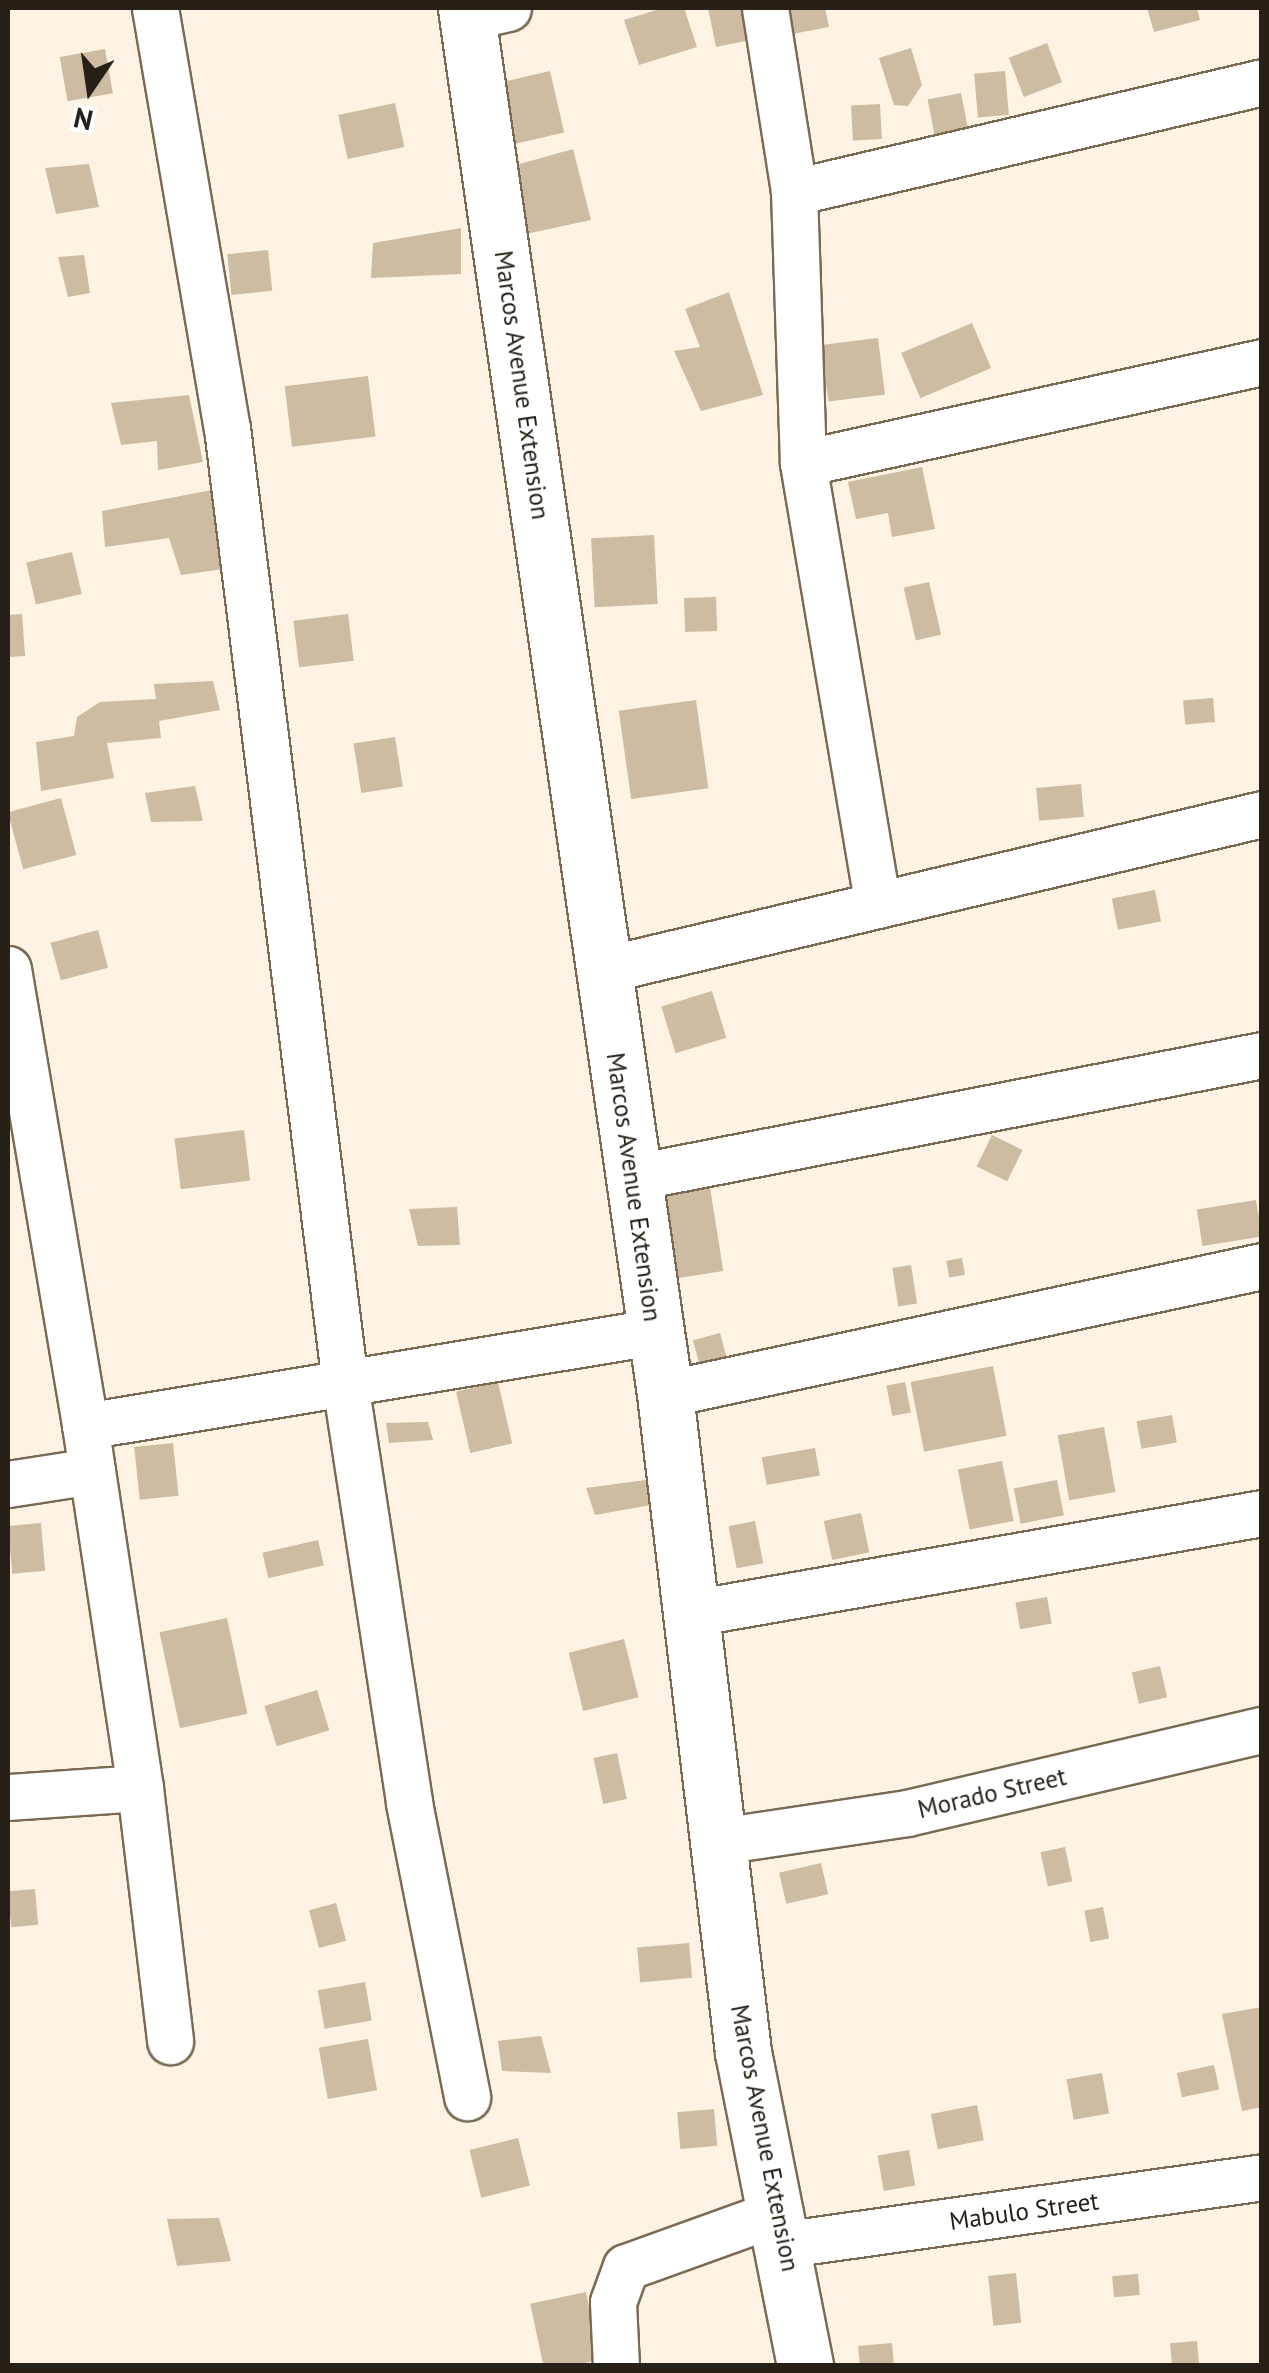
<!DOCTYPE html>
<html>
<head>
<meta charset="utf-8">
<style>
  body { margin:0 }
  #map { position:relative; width:1269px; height:2373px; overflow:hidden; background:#fef2e3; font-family:"PT Sans",sans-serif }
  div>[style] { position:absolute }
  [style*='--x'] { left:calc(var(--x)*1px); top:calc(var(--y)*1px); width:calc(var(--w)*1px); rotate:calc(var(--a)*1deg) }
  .building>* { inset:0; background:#cdbba2; transform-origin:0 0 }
  .roads { filter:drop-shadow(2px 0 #7a6a53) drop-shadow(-2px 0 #7a6a53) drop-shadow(0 2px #7a6a53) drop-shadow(0 -2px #7a6a53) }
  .street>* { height:45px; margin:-22.5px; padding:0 22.5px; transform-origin:22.5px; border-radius:22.5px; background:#fff }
  .secondary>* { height:55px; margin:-27.5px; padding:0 27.5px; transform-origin:27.5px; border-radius:27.5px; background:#fff }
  span { translate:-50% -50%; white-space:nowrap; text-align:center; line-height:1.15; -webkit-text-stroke:10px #fff; paint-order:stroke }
  .street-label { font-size:25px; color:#262016 }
  .frame { position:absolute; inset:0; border:10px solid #262016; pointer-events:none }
  .north { position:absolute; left:40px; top:40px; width:100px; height:100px; -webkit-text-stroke:8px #fff; paint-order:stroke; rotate:193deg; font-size:28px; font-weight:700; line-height:40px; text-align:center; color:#262016 }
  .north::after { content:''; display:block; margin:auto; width:35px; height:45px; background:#262016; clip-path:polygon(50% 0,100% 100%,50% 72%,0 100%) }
</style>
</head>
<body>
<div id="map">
  <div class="building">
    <div style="clip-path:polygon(663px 8px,684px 8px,697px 47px,639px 65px,624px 20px)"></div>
    <div style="clip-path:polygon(708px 8px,744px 8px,750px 40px,716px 47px)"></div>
    <div style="clip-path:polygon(781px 8px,825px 8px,829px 27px,787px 35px)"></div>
    <div style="clip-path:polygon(1147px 8px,1197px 8px,1200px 20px,1154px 32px)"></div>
    <div style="left:1047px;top:43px;width:42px;height:41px;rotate:69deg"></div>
    <div style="clip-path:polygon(911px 48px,922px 85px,908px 106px,894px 105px,879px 58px)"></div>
    <div style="left:105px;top:49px;width:45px;height:46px;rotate:80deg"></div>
    <div style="left:550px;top:71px;width:63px;height:50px;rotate:77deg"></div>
    <div style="left:1005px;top:71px;width:44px;height:31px;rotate:85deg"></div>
    <div style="left:961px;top:93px;width:36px;height:34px;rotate:79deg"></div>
    <div style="left:395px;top:103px;width:45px;height:58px;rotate:78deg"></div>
    <div style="left:880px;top:104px;width:35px;height:29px;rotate:87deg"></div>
    <div style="clip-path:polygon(573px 149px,591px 220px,521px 235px,516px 165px)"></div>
    <div style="clip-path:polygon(89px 164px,99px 207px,56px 214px,45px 168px)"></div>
    <div style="clip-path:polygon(461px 228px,461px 274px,371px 278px,373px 243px)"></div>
    <div style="left:268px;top:250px;width:41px;height:41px;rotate:84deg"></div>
    <div style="clip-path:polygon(84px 255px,90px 293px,68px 297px,58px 257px)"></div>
    <div style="clip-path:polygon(729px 292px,763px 395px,701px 411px,674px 351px,700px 347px,685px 309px)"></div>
    <div style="left:972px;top:323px;width:49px;height:77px;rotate:67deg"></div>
    <div style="left:878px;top:338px;width:57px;height:57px;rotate:83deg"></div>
    <div style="left:368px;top:376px;width:61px;height:84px;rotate:83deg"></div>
    <div style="clip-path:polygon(189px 395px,203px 462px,158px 470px,157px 441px,121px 445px,111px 403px)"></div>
    <div style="clip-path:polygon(922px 467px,935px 529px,892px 537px,888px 513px,856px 519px,848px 482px)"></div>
    <div style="clip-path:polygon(212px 490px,223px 569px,181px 575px,169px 538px,105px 547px,102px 511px)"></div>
    <div style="left:654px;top:535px;width:69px;height:63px;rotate:87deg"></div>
    <div style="left:72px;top:552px;width:43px;height:47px;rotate:77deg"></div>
    <div style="left:929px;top:582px;width:54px;height:26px;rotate:77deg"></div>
    <div style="left:716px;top:597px;width:34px;height:32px;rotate:88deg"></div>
    <div style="clip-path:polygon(22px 614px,25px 656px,8px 657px,8px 615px)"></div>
    <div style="left:348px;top:614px;width:47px;height:55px;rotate:83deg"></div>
    <div style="clip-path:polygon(213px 681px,220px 710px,159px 721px,161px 738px,107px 743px,114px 778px,41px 791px,36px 742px,74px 736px,77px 717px,100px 702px,156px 699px,154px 684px)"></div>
    <div style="left:1213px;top:698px;width:24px;height:30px;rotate:85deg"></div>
    <div style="left:696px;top:700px;width:89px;height:78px;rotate:82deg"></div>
    <div style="left:395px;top:737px;width:50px;height:42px;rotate:81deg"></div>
    <div style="left:1081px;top:784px;width:33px;height:45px;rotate:85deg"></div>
    <div style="clip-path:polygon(195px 786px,203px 821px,151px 822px,145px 793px)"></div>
    <div style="left:61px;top:798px;width:59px;height:55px;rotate:75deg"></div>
    <div style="left:1155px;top:890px;width:32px;height:44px;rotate:79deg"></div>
    <div style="left:98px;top:930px;width:39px;height:49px;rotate:75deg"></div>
    <div style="left:712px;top:991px;width:49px;height:53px;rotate:73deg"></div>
    <div style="left:244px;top:1130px;width:51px;height:70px;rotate:83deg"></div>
    <div style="left:992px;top:1135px;width:34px;height:35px;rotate:26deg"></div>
    <div style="left:709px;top:1181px;width:91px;height:57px;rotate:81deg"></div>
    <div style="left:1256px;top:1200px;width:37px;height:60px;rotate:81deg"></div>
    <div style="clip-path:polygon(457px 1207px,460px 1245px,418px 1246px,409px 1209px)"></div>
    <div style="left:962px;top:1258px;width:17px;height:16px;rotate:80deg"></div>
    <div style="left:911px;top:1265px;width:39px;height:19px;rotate:81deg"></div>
    <div style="left:720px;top:1333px;width:28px;height:28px;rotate:75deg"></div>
    <div style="left:993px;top:1366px;width:71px;height:84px;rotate:79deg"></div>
    <div style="left:498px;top:1382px;width:63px;height:43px;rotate:77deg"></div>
    <div style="left:905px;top:1382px;width:31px;height:19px;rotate:79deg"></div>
    <div style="left:1172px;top:1415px;width:28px;height:36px;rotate:80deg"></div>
    <div style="clip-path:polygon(428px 1422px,433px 1440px,389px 1443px,386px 1423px)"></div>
    <div style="left:1104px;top:1427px;width:66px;height:47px;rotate:80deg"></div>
    <div style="left:173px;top:1443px;width:53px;height:39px;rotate:84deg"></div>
    <div style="left:815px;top:1448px;width:28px;height:54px;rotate:80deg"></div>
    <div style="left:1002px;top:1461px;width:61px;height:45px;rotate:79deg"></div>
    <div style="clip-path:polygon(646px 1480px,651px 1505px,595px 1515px,586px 1488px)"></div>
    <div style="left:1057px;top:1480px;width:36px;height:44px;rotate:79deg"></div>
    <div style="left:861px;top:1513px;width:40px;height:38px;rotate:78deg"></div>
    <div style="left:755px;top:1521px;width:43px;height:27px;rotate:79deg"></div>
    <div style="left:41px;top:1523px;width:48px;height:33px;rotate:85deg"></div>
    <div style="left:318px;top:1540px;width:26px;height:57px;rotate:77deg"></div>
    <div style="left:1047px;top:1597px;width:27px;height:32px;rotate:80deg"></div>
    <div style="left:227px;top:1618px;width:98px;height:69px;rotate:78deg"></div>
    <div style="left:624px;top:1639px;width:60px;height:57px;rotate:76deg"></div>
    <div style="left:1160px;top:1666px;width:32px;height:29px;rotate:77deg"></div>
    <div style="left:317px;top:1690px;width:42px;height:55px;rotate:73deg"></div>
    <div style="left:617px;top:1753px;width:47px;height:24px;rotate:78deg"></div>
    <div style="left:1065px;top:1847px;width:35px;height:25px;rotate:78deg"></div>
    <div style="left:821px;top:1863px;width:32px;height:43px;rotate:77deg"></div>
    <div style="left:35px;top:1889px;width:36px;height:27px;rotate:85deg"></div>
    <div style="left:336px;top:1903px;width:39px;height:28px;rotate:75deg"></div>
    <div style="left:1103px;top:1907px;width:32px;height:19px;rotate:79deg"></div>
    <div style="left:689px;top:1943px;width:35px;height:52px;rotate:85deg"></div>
    <div style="left:365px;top:1982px;width:39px;height:48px;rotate:80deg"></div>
    <div style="clip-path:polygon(1262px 2007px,1262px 2107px,1242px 2111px,1222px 2014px)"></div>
    <div style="clip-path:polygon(541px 2036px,551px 2073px,502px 2071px,498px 2041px)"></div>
    <div style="left:368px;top:2039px;width:52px;height:50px;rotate:80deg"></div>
    <div style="left:1214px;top:2065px;width:25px;height:38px;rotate:78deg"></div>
    <div style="left:1102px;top:2073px;width:41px;height:36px;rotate:80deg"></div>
    <div style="left:977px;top:2105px;width:36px;height:47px;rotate:79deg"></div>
    <div style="left:714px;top:2109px;width:37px;height:37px;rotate:85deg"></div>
    <div style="left:518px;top:2138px;width:49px;height:50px;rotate:76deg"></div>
    <div style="left:909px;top:2150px;width:36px;height:32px;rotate:80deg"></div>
    <div style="clip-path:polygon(219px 2218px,231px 2261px,177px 2266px,167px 2219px)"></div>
    <div style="left:1016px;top:2273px;width:50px;height:28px;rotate:84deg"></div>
    <div style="left:1138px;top:2274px;width:21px;height:26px;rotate:85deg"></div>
    <div style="left:586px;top:2292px;width:69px;height:57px;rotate:78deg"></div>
    <div style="left:1197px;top:2341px;width:25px;height:27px;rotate:85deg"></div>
    <div style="left:892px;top:2343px;width:22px;height:34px;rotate:85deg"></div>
  </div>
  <div class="roads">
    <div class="street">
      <div style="--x:155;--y:8;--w:426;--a:80.3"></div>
      <div style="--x:227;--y:428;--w:962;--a:82.96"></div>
      <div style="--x:345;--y:1383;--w:425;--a:81.3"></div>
      <div style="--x:409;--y:1803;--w:300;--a:78.8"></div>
      <div style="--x:765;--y:8;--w:186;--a:81"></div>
      <div style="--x:794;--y:192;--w:481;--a:-13.2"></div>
      <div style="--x:468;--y:17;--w:41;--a:-12.7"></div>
      <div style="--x:794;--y:192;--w:271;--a:88.1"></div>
      <div style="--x:803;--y:463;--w:448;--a:80.4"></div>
      <div style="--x:803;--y:463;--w:470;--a:-12.4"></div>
      <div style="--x:8;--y:969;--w:463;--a:80.4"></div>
      <div style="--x:607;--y:969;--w:673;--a:-13.31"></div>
      <div style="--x:630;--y:1178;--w:644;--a:-11.01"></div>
      <div style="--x:665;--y:1394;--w:611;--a:-12.1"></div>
      <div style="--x:8;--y:1484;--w:85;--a:-8.8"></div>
      <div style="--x:692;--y:1613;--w:579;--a:-9.95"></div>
      <div style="--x:140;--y:1788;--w:255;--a:83.2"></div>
      <div style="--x:8;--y:1797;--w:132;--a:-3.9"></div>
      <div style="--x:140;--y:1788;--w:366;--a:-98.6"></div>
      <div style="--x:85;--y:1426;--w:576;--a:-9.4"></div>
      <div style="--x:720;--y:1841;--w:189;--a:-8.5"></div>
      <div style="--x:907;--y:1813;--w:365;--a:-13.2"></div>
      <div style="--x:787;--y:2244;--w:480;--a:-8"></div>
      <div style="--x:616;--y:2366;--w:64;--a:-92.7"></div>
      <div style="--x:613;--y:2302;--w:37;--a:-70"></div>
      <div style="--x:626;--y:2267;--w:163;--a:-19.8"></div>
    </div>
    <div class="secondary">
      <div style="--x:466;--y:8;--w:1400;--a:81.83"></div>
      <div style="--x:665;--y:1394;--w:663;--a:83.24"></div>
      <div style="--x:743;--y:2052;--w:320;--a:78.8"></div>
    </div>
  </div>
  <div class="street-label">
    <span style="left:522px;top:385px;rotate:82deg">Marcos Avenue Extension</span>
    <span style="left:634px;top:1187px;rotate:82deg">Marcos Avenue Extension</span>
    <span style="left:992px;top:1793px;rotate:-13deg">Morado Street</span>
    <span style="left:765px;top:2138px;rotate:79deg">Marcos Avenue Extension</span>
    <span style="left:1024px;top:2211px;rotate:-8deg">Mabulo Street</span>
  </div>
  <div class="frame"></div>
  <div class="north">N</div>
</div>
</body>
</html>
